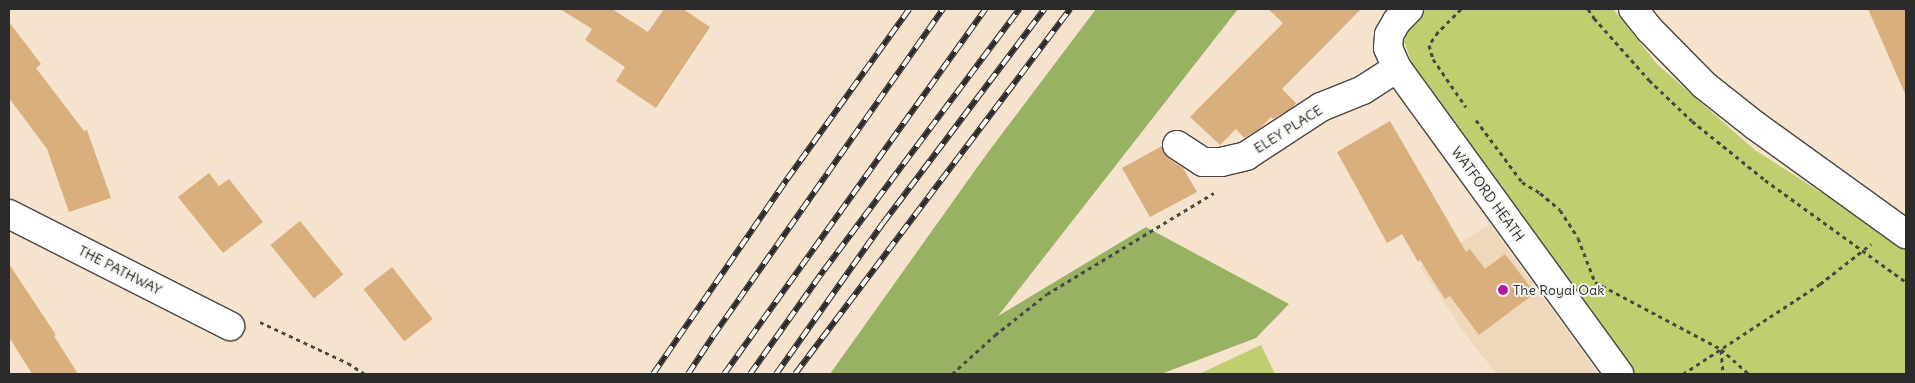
<!DOCTYPE html>
<html>
<head>
<meta charset="utf-8">
<style>
  body { margin:0 }
  #map { position:relative; width:1915px; height:383px; overflow:hidden; background:#f5e3ce; font-family:Delius,sans-serif }
  div>[style] { position:absolute }
  [style*='--x'] { left:calc(var(--x)*1px); top:calc(var(--y)*1px); width:calc(var(--w)*1px); rotate:calc(var(--a)*1deg) }
  .built>* { inset:0; background:#eed7bb }
  .green>* { inset:0; background:#c0ce6f }
  .forest>* { inset:0; background:#98b162 }
  .building>* { inset:0; background:#d9af7d; transform-origin:0 0 }
  .path>* { height:3px; margin-top:-1.5px; transform-origin:0; background:repeating-linear-gradient(90deg,#494743 0 4px,transparent 0 8px) }
  .roads { filter:drop-shadow(1px 0 #494743) drop-shadow(-1px 0 #494743) drop-shadow(0 1px #494743) drop-shadow(0 -1px #494743) }
  .minor>* { height:28px; margin:-14px; padding:0 14px; transform-origin:14px; border-radius:14px; background:#fff }
  .rail>* { height:5.5px; margin-top:-2.75px; transform-origin:0; background:repeating-linear-gradient(90deg,#f6f6f2 0 11px,#2b2b2b 0 22px); box-sizing:border-box; border-block:1px solid #2b2b2b }
  .dots>* { width:14px; height:14px; translate:-50% -50%; box-sizing:border-box; border:2px solid #f6f6f2; border-radius:50% }
  span { translate:-50% -50%; white-space:nowrap; text-align:center; line-height:1.15; -webkit-text-stroke:4px #f6f6f2; paint-order:stroke }
  .street-label { font-size:14px; color:#2b2b2b }
  .poi-label { font-size:14px; color:#2b2b2b }
  .left { translate:0 -50%; text-align:left }
  .frame { position:absolute; inset:0; border:10px solid #2b2b2b; pointer-events:none }
</style>
</head>
<body>
<div id="map">
  <div class="built">
    <div style="clip-path:polygon(1490px 225px,1597px 372px,1595px 374px,1497px 374px,1466px 335px,1420px 267px)"></div>
  </div>
  <div class="green">
    <div style="clip-path:polygon(1415px 9px,1613px 9px,1657px 64px,1755px 150px,1906px 247px,1906px 374px,1629px 374px,1416px 75px,1401px 33px)"></div>
    <div style="clip-path:polygon(1261px 345px,1275px 374px,1199px 374px)"></div>
  </div>
  <div class="forest">
    <div style="clip-path:polygon(1096px 9px,1238px 9px,998px 316px,1146px 227px,1289px 304px,1256px 338px,1161px 374px,830px 374px,986px 155px)"></div>
  </div>
  <div class="building">
    <div style="clip-path:polygon(560px 9px,612px 9px,648px 32px,664px 9px,683px 9px,710px 27px,656px 108px,616px 81px,625px 67px,585px 40px,592px 29px)"></div>
    <div style="clip-path:polygon(1268px 9px,1361px 9px,1282px 89px,1296px 103px,1292px 108px,1273px 119px,1271px 117px,1259px 129px,1244px 138px,1236px 129px,1220px 145px,1190px 117px,1283px 23px)"></div>
    <div style="clip-path:polygon(1868px 9px,1906px 9px,1906px 96px)"></div>
    <div style="clip-path:polygon(9px 22px,41px 64px,36px 68px,84px 131px,87px 130px,111px 198px,69px 212px,47px 149px,9px 98px)"></div>
    <div style="clip-path:polygon(1390px 121px,1466px 252px,1470px 249px,1485px 269px,1505px 254px,1535px 293px,1479px 335px,1450px 296px,1445px 299px,1420px 260px,1418px 262px,1402px 234px,1387px 243px,1337px 152px)"></div>
    <div style="clip-path:polygon(1162px 146px,1168px 158px,1183px 168px,1197px 192px,1150px 217px,1122px 168px)"></div>
    <div style="clip-path:polygon(209px 173px,219px 186px,229px 179px,263px 222px,223px 253px,178px 197px)"></div>
    <div style="left:300px;top:221px;width:69px;height:38px;rotate:51deg"></div>
    <div style="clip-path:polygon(9px 264px,56px 335px,54px 336px,78px 374px,32px 374px,9px 337px)"></div>
    <div style="left:392px;top:267px;width:66px;height:36px;rotate:52deg"></div>
  </div>
  <div class="path">
    <div style="--x:1461;--y:9;--w:33;--a:135"></div>
    <div style="--x:1438;--y:32;--w:16;--a:125"></div>
    <div style="--x:1429;--y:45;--w:15;--a:74"></div>
    <div style="--x:1433;--y:59;--w:58;--a:55.5"></div>
    <div style="--x:1588;--y:9;--w:11;--a:56"></div>
    <div style="--x:1594;--y:18;--w:83;--a:48.4"></div>
    <div style="--x:1649;--y:80;--w:59;--a:43.6"></div>
    <div style="--x:1692;--y:121;--w:94;--a:38.9"></div>
    <div style="--x:1765;--y:180;--w:174;--a:35.9"></div>
    <div style="--x:1476;--y:120;--w:77;--a:53.4"></div>
    <div style="--x:1522;--y:182;--w:21;--a:31"></div>
    <div style="--x:1540;--y:193;--w:26;--a:40"></div>
    <div style="--x:1560;--y:210;--w:33;--a:57"></div>
    <div style="--x:1578;--y:238;--w:47;--a:68.9"></div>
    <div style="--x:1595;--y:282;--w:143;--a:28"></div>
    <div style="--x:1721;--y:349;--w:38;--a:42"></div>
    <div style="--x:260;--y:322;--w:97;--a:25"></div>
    <div style="--x:348;--y:363;--w:20;--a:33"></div>
    <div style="--x:1721;--y:350;--w:24;--a:85"></div>
    <div style="--x:952;--y:374;--w:58;--a:-42.2"></div>
    <div style="--x:995;--y:335;--w:66;--a:-38.3"></div>
    <div style="--x:1047;--y:294;--w:195;--a:-31.2"></div>
    <div style="--x:1683;--y:374;--w:164;--a:-33.3"></div>
    <div style="--x:1820;--y:284;--w:65;--a:-38.1"></div>
  </div>
  <div class="roads">
    <div class="minor">
      <div style="--x:1409;--y:9;--w:17;--a:135"></div>
      <div style="--x:1397;--y:21;--w:16;--a:120"></div>
      <div style="--x:1389;--y:35;--w:13;--a:94"></div>
      <div style="--x:1388;--y:48;--w:22;--a:66"></div>
      <div style="--x:1397;--y:68;--w:378;--a:54"></div>
      <div style="--x:1633;--y:9;--w:27;--a:51"></div>
      <div style="--x:1650;--y:30;--w:77;--a:45.5"></div>
      <div style="--x:1704;--y:85;--w:66;--a:38.3"></div>
      <div style="--x:1756;--y:126;--w:185;--a:35.8"></div>
      <div style="--x:1177;--y:145;--w:31;--a:33"></div>
      <div style="--x:1203;--y:162;--w:18;--a:0"></div>
      <div style="--x:1221;--y:162;--w:26;--a:-13"></div>
      <div style="--x:1246;--y:156;--w:90;--a:-33.2"></div>
      <div style="--x:1321;--y:107;--w:45;--a:-22"></div>
      <div style="--x:1363;--y:90;--w:40;--a:-32.9"></div>
      <div style="--x:9;--y:214;--w:248;--a:26.9"></div>
    </div>
  </div>
  <div class="rail">
    <div style="--x:653;--y:374;--w:237;--a:-55.5"></div>
    <div style="--x:787;--y:179;--w:209;--a:-54.3"></div>
    <div style="--x:688;--y:374;--w:45;--a:-56.7"></div>
    <div style="--x:713;--y:336;--w:400;--a:-54.9"></div>
    <div style="--x:724;--y:374;--w:449;--a:-54.4"></div>
    <div style="--x:750;--y:374;--w:128;--a:-54.6"></div>
    <div style="--x:824;--y:270;--w:326;--a:-53.2"></div>
    <div style="--x:776;--y:374;--w:185;--a:-54.7"></div>
    <div style="--x:883;--y:223;--w:268;--a:-53"></div>
    <div style="--x:795;--y:374;--w:457;--a:-53"></div>
  </div>
  <div class="dots">
    <div style="left:1503px;top:290px;background:#b5179e"></div>
  </div>
  <div class="street-label">
    <span style="left:1288px;top:129px;rotate:-32deg">ELEY PLACE</span>
    <span style="left:1488px;top:194px;rotate:54deg">WATFORD HEATH</span>
    <span style="left:120px;top:270px;rotate:27deg">THE PATHWAY</span>
  </div>
  <div class="poi-label">
    <span class="left" style="left:1513px;top:290px">The Royal Oak</span>
  </div>
  <div class="frame"></div>
</div>
</body>
</html>
